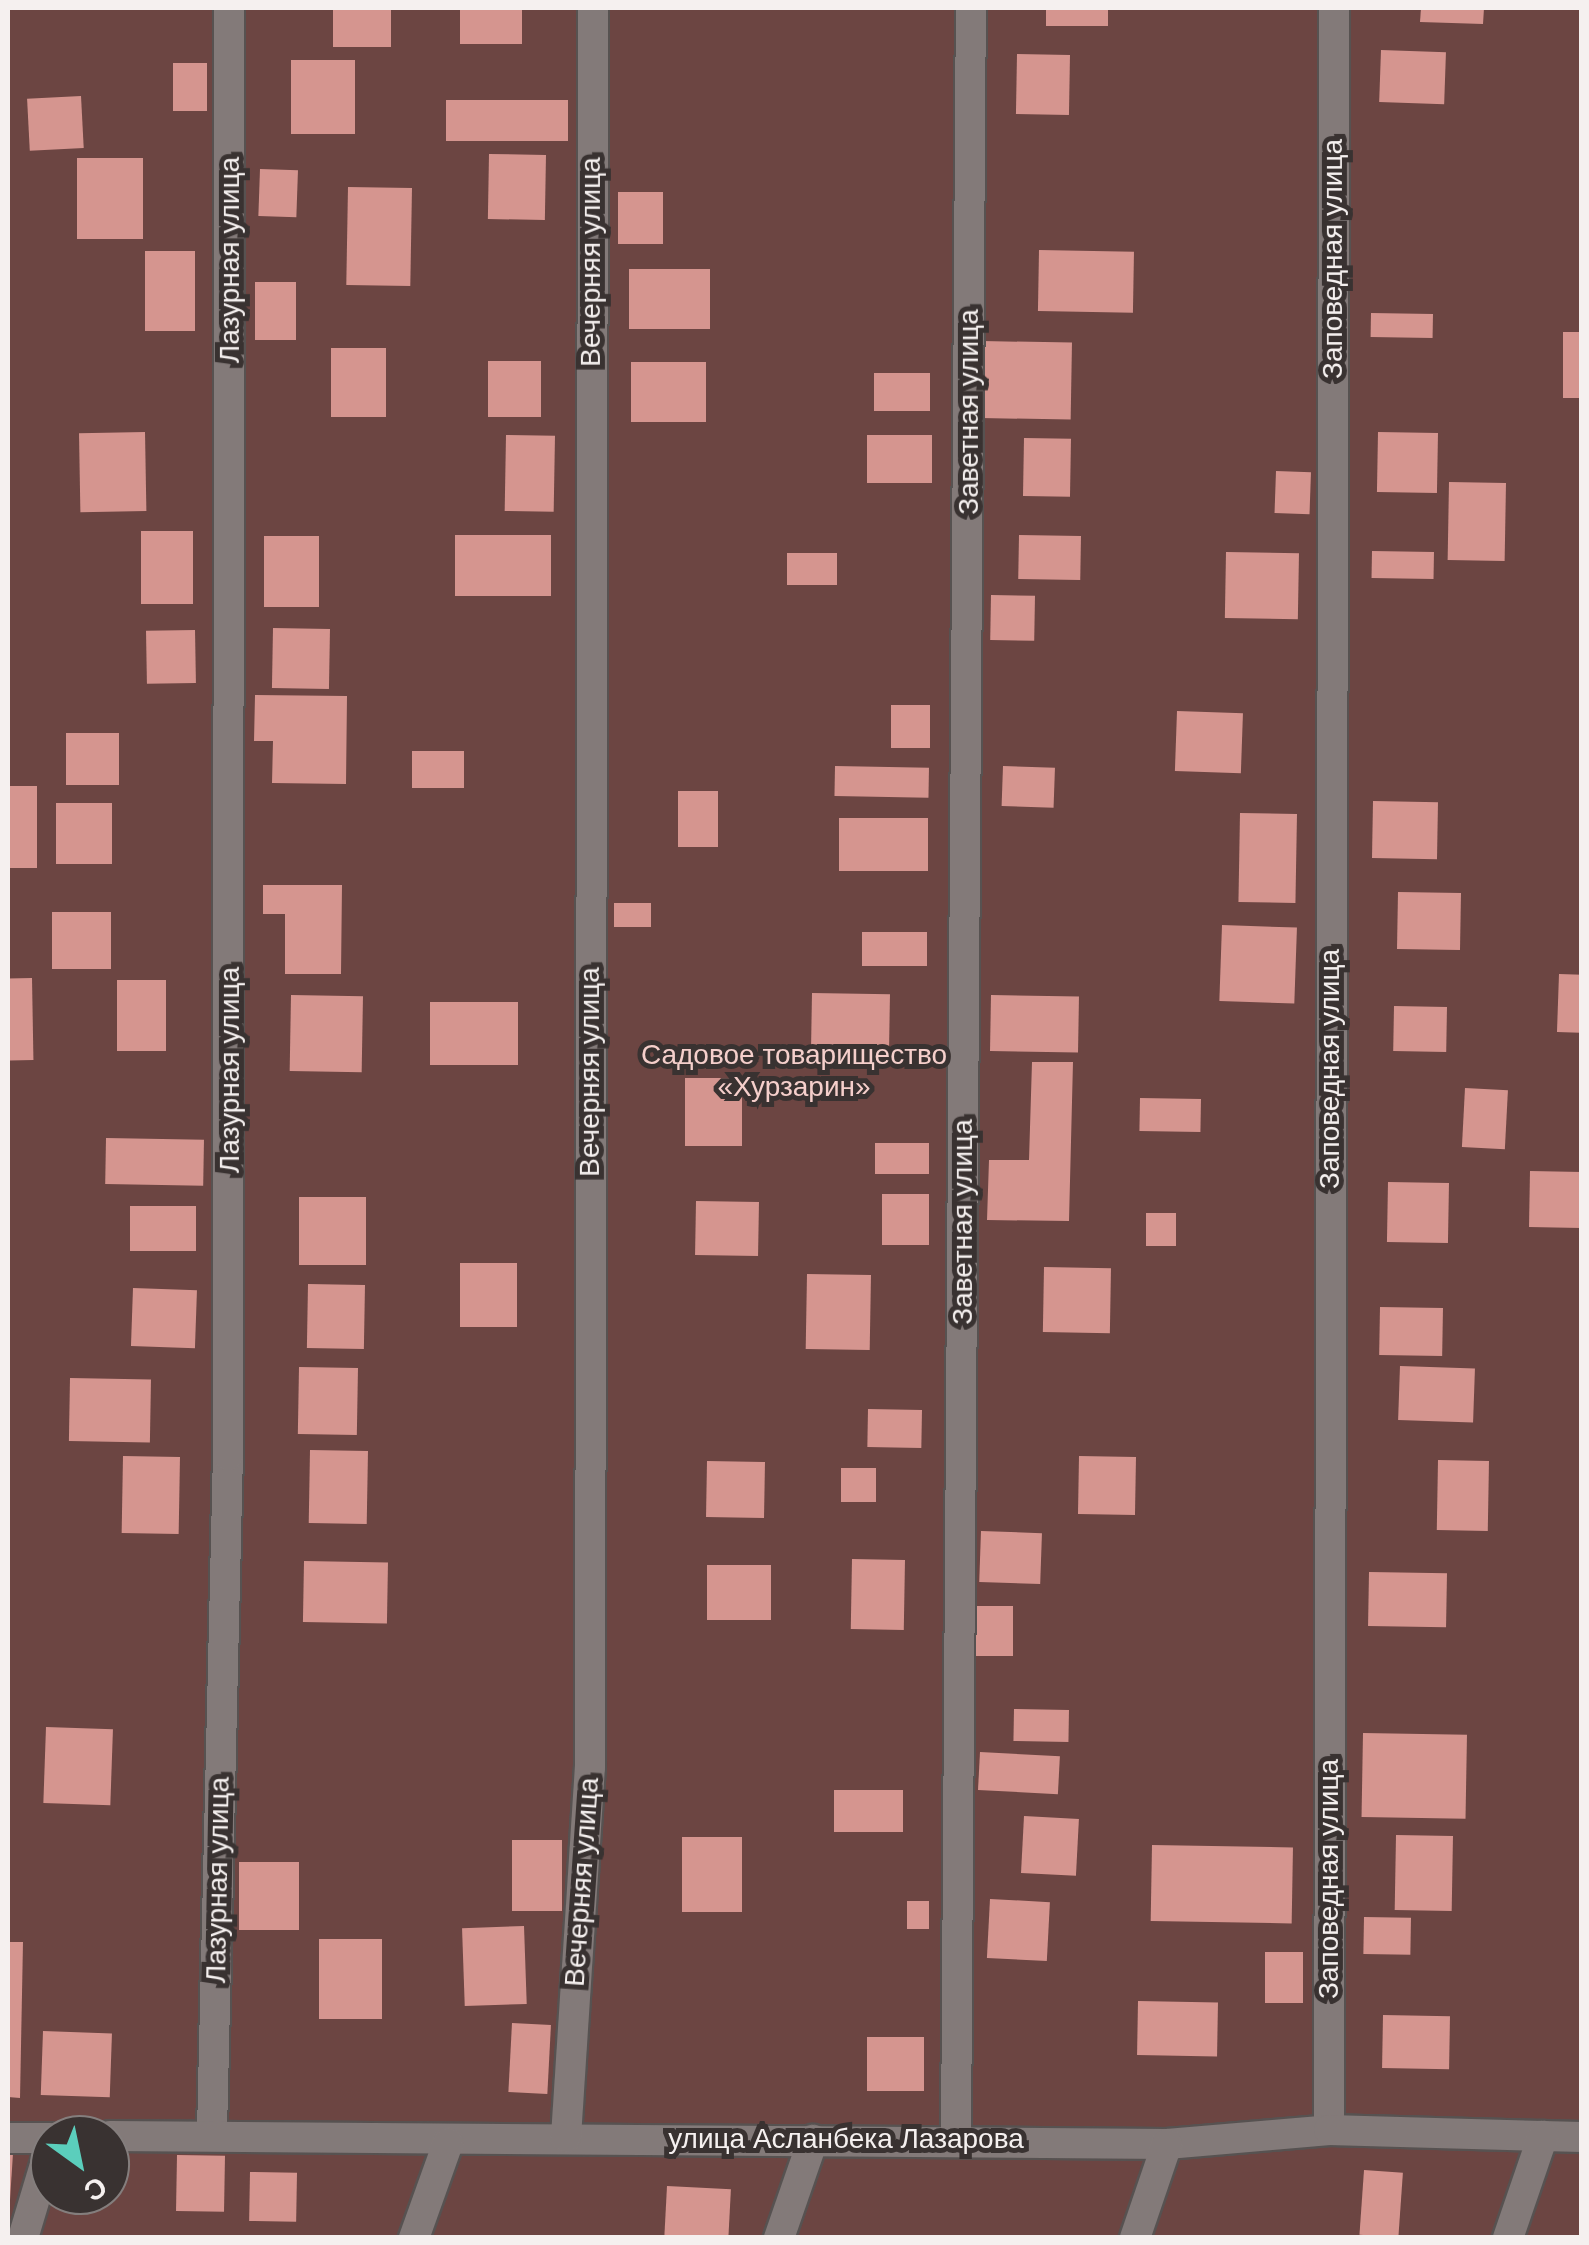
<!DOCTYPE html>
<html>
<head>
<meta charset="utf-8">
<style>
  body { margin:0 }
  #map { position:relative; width:1589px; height:2245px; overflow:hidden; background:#393231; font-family:Helvetica,sans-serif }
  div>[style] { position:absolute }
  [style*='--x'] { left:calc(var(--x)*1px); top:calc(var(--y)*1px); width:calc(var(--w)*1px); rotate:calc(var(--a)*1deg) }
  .green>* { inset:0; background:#6c4542 }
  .building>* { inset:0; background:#d5958f; transform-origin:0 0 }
  .roads { filter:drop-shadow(2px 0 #575251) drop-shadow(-2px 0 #575251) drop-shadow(0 2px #575251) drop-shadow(0 -2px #575251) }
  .street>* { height:30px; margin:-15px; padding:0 15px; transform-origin:15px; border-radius:15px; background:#837a79 }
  span { translate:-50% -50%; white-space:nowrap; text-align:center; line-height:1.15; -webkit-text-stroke:10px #393231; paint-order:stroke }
  .street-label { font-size:28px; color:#f5f0ef }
  .park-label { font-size:28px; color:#f5cfcb }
  .frame { position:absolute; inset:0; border:10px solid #f5f0ef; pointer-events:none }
  .north { position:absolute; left:30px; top:2115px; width:100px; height:100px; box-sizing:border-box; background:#393231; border:2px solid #847e7d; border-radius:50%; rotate:147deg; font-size:28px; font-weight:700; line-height:40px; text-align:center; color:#f5f0ef }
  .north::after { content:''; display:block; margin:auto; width:35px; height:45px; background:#5bcebc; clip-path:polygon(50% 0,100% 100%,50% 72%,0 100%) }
</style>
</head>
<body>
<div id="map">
  <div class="green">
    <div style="clip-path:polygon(evenodd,8px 8px,1581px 8px,1581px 2237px,8px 2238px,8px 8px,50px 2135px,110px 2135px,110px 2195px,50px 2195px,50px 2135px)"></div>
  </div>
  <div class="building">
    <div style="left:333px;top:8px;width:58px;height:39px"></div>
    <div style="left:460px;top:8px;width:62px;height:36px"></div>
    <div style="left:1046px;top:8px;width:62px;height:18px"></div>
    <div style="clip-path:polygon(1421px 8px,1484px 8px,1483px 24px,1420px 22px)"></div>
    <div style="left:1381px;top:50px;width:65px;height:52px;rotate:2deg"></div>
    <div style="left:1017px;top:54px;width:53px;height:60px;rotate:1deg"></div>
    <div style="left:291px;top:60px;width:64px;height:74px"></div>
    <div style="left:173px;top:63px;width:34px;height:48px"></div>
    <div style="left:81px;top:96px;width:52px;height:54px;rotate:87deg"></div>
    <div style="left:446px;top:100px;width:122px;height:41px"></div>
    <div style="left:489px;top:154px;width:57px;height:65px;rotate:1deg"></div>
    <div style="left:143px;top:158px;width:81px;height:66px;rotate:90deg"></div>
    <div style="left:260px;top:169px;width:38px;height:47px;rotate:2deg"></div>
    <div style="left:348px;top:187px;width:64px;height:98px;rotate:1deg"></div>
    <div style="left:618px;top:192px;width:45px;height:52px"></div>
    <div style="left:1039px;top:250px;width:95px;height:61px;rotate:1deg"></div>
    <div style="left:145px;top:251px;width:50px;height:80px"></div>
    <div style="left:629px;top:269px;width:81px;height:60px"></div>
    <div style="left:255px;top:282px;width:41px;height:58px"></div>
    <div style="left:1371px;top:313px;width:62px;height:24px;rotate:1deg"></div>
    <div style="left:1563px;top:332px;width:19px;height:66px"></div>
    <div style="left:982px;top:341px;width:90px;height:77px;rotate:1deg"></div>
    <div style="left:386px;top:348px;width:69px;height:55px;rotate:90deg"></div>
    <div style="left:488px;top:361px;width:53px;height:56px"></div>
    <div style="left:631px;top:362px;width:75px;height:60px"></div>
    <div style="left:874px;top:373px;width:56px;height:38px"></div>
    <div style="left:145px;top:432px;width:79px;height:66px;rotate:89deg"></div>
    <div style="left:1378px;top:432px;width:60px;height:60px;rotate:1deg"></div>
    <div style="left:506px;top:435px;width:49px;height:76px;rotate:1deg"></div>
    <div style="left:867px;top:435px;width:65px;height:48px"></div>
    <div style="left:1024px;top:438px;width:47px;height:58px;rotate:1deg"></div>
    <div style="left:1276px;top:471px;width:35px;height:42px;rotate:2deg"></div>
    <div style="left:1449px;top:482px;width:57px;height:78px;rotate:1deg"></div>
    <div style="left:141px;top:531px;width:52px;height:73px"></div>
    <div style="left:455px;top:535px;width:96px;height:61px"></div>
    <div style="left:1019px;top:535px;width:62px;height:44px;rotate:1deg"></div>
    <div style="left:264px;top:536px;width:55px;height:71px"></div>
    <div style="left:1372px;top:551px;width:62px;height:27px;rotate:1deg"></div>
    <div style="left:1226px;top:552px;width:73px;height:66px;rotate:1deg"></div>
    <div style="left:787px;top:553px;width:50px;height:32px"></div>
    <div style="left:991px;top:595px;width:44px;height:45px;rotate:1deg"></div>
    <div style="left:273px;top:628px;width:57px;height:60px;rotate:1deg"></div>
    <div style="left:195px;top:630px;width:53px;height:49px;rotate:89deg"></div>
    <div style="clip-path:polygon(255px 695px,347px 696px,346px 784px,272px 783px,273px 741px,254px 741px)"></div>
    <div style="left:891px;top:705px;width:39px;height:43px"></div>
    <div style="left:1177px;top:711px;width:66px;height:60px;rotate:2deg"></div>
    <div style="left:66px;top:733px;width:53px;height:52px"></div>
    <div style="left:412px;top:751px;width:52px;height:37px"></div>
    <div style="left:835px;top:766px;width:94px;height:30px;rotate:1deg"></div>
    <div style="left:1003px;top:766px;width:52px;height:40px;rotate:2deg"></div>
    <div style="left:8px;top:786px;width:29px;height:82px"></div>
    <div style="left:678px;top:791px;width:40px;height:56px"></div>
    <div style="left:1373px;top:801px;width:65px;height:57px;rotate:1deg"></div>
    <div style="left:112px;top:803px;width:61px;height:56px;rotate:90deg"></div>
    <div style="left:1240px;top:813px;width:57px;height:89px;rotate:1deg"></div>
    <div style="left:839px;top:818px;width:89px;height:53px"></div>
    <div style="clip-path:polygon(263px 885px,342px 885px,341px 974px,285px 974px,285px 914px,263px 914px)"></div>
    <div style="left:1398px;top:892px;width:63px;height:57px;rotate:1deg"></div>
    <div style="left:614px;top:903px;width:37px;height:24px"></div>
    <div style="left:52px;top:912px;width:59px;height:57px"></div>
    <div style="left:1222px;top:925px;width:75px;height:76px;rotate:2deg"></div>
    <div style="left:862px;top:932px;width:65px;height:34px"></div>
    <div style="left:1559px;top:974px;width:23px;height:58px;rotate:2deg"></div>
    <div style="left:32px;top:978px;width:82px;height:24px;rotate:89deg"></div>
    <div style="left:117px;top:980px;width:49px;height:71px"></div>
    <div style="left:812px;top:993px;width:78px;height:63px;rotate:1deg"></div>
    <div style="left:291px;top:995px;width:72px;height:76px;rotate:1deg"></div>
    <div style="left:991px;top:995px;width:88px;height:56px;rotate:1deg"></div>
    <div style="left:430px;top:1002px;width:88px;height:63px"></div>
    <div style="left:1394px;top:1006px;width:53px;height:45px;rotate:1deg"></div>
    <div style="clip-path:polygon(1032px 1062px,1073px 1062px,1069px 1221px,987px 1220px,989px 1160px,1029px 1160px)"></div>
    <div style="left:685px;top:1078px;width:57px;height:68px"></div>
    <div style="left:1465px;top:1088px;width:43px;height:59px;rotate:3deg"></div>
    <div style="left:1140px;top:1098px;width:61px;height:33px;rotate:1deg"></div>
    <div style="left:106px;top:1138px;width:98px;height:46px;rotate:1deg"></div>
    <div style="left:875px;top:1143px;width:54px;height:31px"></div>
    <div style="left:1530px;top:1171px;width:52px;height:56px;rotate:1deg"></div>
    <div style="left:1388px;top:1182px;width:61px;height:60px;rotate:1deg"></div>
    <div style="left:882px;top:1194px;width:47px;height:51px"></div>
    <div style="left:299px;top:1197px;width:67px;height:68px"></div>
    <div style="left:696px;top:1201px;width:63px;height:54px;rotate:1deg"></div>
    <div style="left:130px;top:1206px;width:66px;height:45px"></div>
    <div style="left:1146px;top:1213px;width:30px;height:33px"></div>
    <div style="left:460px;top:1263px;width:57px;height:64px"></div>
    <div style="left:1044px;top:1267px;width:67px;height:65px;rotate:1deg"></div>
    <div style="left:807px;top:1274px;width:64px;height:75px;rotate:1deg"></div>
    <div style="left:308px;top:1284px;width:57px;height:64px;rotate:1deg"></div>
    <div style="left:133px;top:1288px;width:64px;height:58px;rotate:2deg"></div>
    <div style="left:1380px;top:1307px;width:63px;height:48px;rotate:1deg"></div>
    <div style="left:1400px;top:1366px;width:75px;height:54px;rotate:2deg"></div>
    <div style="left:299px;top:1367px;width:59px;height:67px;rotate:1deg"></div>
    <div style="left:70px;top:1378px;width:81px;height:63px;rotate:1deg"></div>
    <div style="left:868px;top:1409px;width:54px;height:38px;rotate:1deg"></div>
    <div style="left:310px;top:1450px;width:58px;height:73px;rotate:1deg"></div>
    <div style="left:123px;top:1456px;width:57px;height:77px;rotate:1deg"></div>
    <div style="left:1079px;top:1456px;width:57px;height:58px;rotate:1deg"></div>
    <div style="left:1438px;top:1460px;width:51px;height:70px;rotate:1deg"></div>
    <div style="left:707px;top:1461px;width:58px;height:56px;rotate:1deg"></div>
    <div style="left:841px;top:1468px;width:35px;height:34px"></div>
    <div style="left:981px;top:1531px;width:61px;height:51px;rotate:2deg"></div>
    <div style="left:852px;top:1559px;width:53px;height:70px;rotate:1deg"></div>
    <div style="left:304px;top:1561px;width:84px;height:61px;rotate:1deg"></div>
    <div style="left:707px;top:1565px;width:64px;height:55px"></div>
    <div style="left:1369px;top:1572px;width:78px;height:54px;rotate:1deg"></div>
    <div style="left:975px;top:1606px;width:38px;height:50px"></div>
    <div style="left:1014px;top:1709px;width:55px;height:32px;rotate:1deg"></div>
    <div style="left:46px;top:1727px;width:67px;height:76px;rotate:2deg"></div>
    <div style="left:1363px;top:1733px;width:104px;height:84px;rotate:1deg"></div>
    <div style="left:980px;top:1752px;width:80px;height:38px;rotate:3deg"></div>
    <div style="left:834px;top:1790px;width:69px;height:42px"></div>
    <div style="left:1024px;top:1816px;width:55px;height:57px;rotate:3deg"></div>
    <div style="left:1396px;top:1835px;width:57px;height:75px;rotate:1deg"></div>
    <div style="left:682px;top:1837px;width:60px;height:75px"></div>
    <div style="left:512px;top:1840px;width:50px;height:71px"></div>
    <div style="left:1152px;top:1845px;width:141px;height:76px;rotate:1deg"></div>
    <div style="left:239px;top:1862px;width:60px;height:68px"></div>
    <div style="left:990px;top:1899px;width:60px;height:59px;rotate:3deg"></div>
    <div style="left:907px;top:1901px;width:22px;height:28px"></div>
    <div style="left:1364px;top:1917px;width:47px;height:37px;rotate:1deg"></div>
    <div style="left:524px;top:1926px;width:78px;height:62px;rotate:88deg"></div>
    <div style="left:319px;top:1939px;width:63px;height:80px"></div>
    <div style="clip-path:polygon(8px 1942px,23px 1942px,20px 2098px,8px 2097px)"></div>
    <div style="left:1265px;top:1952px;width:38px;height:51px"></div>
    <div style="left:1138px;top:2001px;width:80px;height:54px;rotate:1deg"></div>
    <div style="left:1383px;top:2015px;width:67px;height:53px;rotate:1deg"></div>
    <div style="left:512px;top:2023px;width:39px;height:69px;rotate:3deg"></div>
    <div style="left:43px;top:2031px;width:69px;height:64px;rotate:2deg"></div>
    <div style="left:867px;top:2037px;width:57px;height:54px"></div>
    <div style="clip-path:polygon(8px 2152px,13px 2153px,10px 2200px,8px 2200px)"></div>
    <div style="left:177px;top:2155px;width:48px;height:56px;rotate:1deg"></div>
    <div style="left:1364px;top:2170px;width:39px;height:65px;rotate:4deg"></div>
    <div style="left:250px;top:2172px;width:47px;height:49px;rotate:1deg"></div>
    <div style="left:667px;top:2186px;width:64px;height:49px;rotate:3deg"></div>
  </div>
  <div class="roads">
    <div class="street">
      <div style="--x:1329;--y:2130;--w:2122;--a:-89.86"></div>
      <div style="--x:212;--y:2132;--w:677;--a:-88.65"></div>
      <div style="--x:228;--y:1455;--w:1447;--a:-89.96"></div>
      <div style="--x:110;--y:2136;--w:1057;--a:0.43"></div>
      <div style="--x:1167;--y:2144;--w:163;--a:-4.9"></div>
      <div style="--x:1329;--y:2130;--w:253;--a:1.6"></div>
      <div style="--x:566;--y:2137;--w:370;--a:-86.3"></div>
      <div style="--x:590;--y:1768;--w:1760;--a:-89.9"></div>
      <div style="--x:956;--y:2137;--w:2129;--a:-89.6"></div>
      <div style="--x:8;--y:2138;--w:42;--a:0"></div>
      <div style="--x:23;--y:2238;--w:94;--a:-73.3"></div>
      <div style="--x:414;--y:2238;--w:101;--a:-70.3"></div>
      <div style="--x:779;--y:2238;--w:104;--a:-70.9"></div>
      <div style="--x:1135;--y:2238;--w:99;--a:-71.2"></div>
      <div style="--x:1508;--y:2238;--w:108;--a:-71.1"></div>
    </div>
  </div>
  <div class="street-label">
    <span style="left:1333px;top:259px;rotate:-90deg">Заповедная улица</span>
    <span style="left:230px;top:260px;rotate:-90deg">Лазурная улица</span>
    <span style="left:591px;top:262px;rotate:-90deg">Вечерняя улица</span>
    <span style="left:969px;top:412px;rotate:-90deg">Заветная улица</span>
    <span style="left:1330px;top:1069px;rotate:-90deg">Заповедная улица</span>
    <span style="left:230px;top:1070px;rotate:-90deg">Лазурная улица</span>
    <span style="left:590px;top:1072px;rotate:-90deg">Вечерняя улица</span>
    <span style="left:963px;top:1222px;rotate:-90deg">Заветная улица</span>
    <span style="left:1329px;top:1879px;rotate:-90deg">Заповедная улица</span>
    <span style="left:218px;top:1880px;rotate:-89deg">Лазурная улица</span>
    <span style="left:582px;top:1882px;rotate:-86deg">Вечерняя улица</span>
    <span style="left:846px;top:2139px">улица Асланбека Лазарова</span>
  </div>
  <div class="park-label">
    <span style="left:794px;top:1071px">Садовое товарищество<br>«Хурзарин»</span>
  </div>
  <div class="frame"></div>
  <div class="north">С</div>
</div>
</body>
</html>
